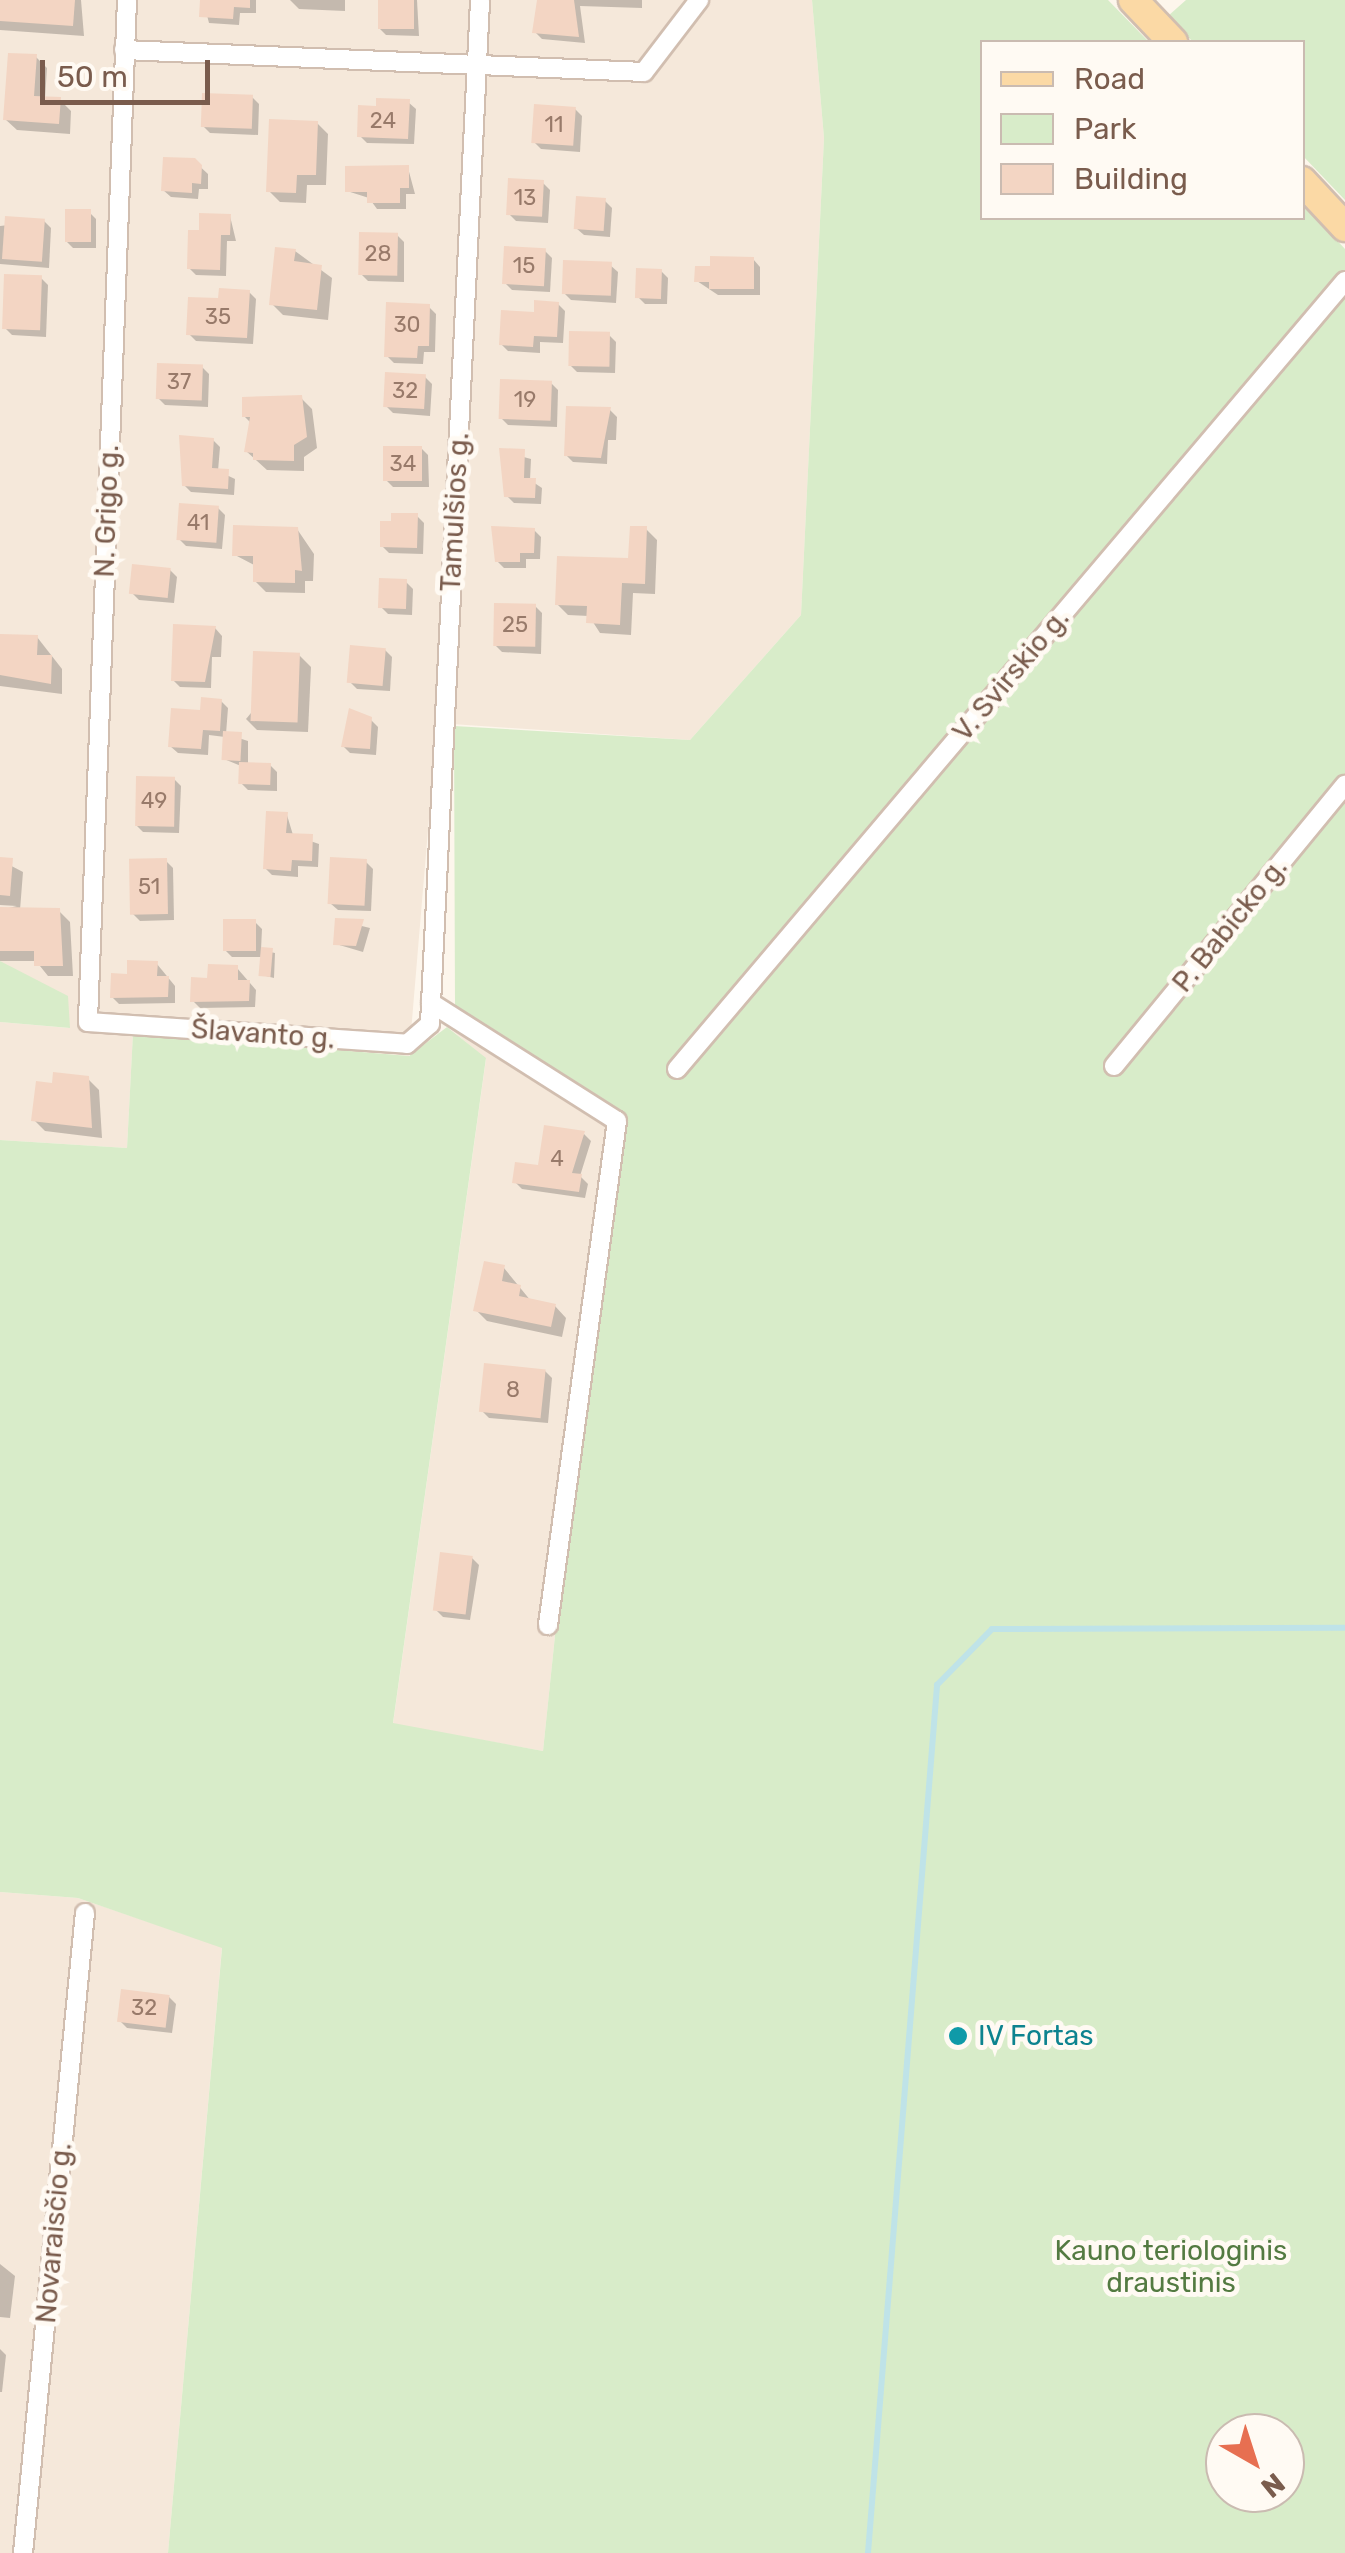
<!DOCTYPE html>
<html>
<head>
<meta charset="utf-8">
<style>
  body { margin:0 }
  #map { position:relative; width:1345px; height:2553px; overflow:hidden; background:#fdf6ec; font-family:Rubik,sans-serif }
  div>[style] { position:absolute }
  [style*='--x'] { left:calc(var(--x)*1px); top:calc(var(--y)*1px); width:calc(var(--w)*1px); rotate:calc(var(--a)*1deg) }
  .residential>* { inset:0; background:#f5e8da }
  .green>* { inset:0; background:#d8ecc9 }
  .shadow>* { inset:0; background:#0003 }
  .stream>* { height:6px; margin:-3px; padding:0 3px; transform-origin:3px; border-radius:3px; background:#bfe3e8 }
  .building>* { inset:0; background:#f3d5c3; transform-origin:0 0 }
  .roads { filter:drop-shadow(2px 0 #d1beb0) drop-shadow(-2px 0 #d1beb0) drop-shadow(0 2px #d1beb0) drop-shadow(0 -2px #d1beb0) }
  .street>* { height:18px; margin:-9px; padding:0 9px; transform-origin:9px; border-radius:9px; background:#fff }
  .primary>* { height:28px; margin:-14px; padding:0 14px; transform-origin:14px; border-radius:14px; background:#fbd9a5 }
  .dots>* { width:28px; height:28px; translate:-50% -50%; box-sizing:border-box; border:5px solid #fffaf3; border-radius:50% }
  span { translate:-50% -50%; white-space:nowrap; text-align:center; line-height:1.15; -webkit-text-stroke:10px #fffaf3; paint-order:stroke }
  .number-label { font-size:22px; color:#987a6a }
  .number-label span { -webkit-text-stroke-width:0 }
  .street-label { font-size:28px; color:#7a5c4d }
  .culture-label { font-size:28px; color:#0d838f }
  .left { translate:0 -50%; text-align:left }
  .park-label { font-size:28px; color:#537a41 }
  .legend { position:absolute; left:980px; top:40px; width:325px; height:180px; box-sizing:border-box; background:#fffaf3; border:2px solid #cabbb1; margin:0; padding:12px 18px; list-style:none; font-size:30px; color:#7a5c4d }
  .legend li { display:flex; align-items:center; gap:20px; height:50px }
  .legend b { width:50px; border:2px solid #cabbb1 }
  .north { position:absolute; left:1205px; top:2413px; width:100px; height:100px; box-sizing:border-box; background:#fffaf3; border:2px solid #cabbb1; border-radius:50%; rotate:141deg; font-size:28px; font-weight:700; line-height:40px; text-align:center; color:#7a5c4d }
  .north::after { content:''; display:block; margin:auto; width:35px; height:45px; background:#e76f51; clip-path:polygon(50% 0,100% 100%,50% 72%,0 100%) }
  .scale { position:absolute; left:40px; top:60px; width:170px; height:45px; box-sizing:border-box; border:5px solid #7a5c4d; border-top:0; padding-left:12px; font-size:30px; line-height:35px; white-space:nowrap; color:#7a5c4d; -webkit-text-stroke:8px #fffaf3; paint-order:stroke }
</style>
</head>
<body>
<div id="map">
  <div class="residential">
    <div style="clip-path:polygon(0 0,812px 0,824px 138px,801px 615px,690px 740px,437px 723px,409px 1056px,133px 1034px,127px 1148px,0 1140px,0 1022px,69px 1028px,0 961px)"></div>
    <div style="clip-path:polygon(455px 1009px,621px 1111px,623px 1126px,566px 1530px,543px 1751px,393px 1724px,486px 1059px,448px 1027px)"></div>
    <div style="clip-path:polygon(0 1892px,78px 1898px,222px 1947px,168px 2553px,0 2553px)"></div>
  </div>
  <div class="green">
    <div style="clip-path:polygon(evenodd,812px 0,1108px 0,1149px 42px,982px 42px,982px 218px,1302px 218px,1303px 204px,1345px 249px,1345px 2553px,168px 2553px,222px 1948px,78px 1898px,0 1892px,0 1140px,127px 1148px,133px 1033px,409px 1056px,447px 1027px,486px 1058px,393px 1723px,543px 1751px,566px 1530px,623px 1126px,620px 1111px,455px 1009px,454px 726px,690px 740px,801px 615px,824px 138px,812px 0,1225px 2433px,1285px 2433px,1285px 2493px,1225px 2493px,1225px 2433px)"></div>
    <div style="clip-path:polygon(1186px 0,1345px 0,1345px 200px,1303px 156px,1302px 42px,1193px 42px,1168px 16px)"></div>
    <div style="clip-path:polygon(0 961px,68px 996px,70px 1028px,0 1022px)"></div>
  </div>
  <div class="shadow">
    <div style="clip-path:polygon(0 0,81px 0,84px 36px,0 30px)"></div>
    <div style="clip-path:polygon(203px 0,256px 0,256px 13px,240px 13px,239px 25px,209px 23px)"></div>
    <div style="clip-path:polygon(290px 0,345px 0,345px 11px,299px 9px)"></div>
    <div style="clip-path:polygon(380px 0,417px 0,419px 36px,386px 35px,379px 28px)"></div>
    <div style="clip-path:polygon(539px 0,642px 0,642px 8px,580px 6px,585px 43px,542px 39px,535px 32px)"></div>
    <div style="clip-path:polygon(36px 57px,47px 68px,45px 99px,60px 100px,71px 111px,70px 134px,17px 130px,5px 119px)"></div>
    <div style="clip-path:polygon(252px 97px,259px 104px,258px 135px,210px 133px,203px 126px)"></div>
    <div style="clip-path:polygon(408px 102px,416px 109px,414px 144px,367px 143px,360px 136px,378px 108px)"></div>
    <div style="clip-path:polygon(575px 109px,582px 116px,580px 152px,541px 149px,534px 142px)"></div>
    <div style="clip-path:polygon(317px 123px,328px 134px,326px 185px,307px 185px,306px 203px,280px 202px,269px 191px)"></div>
    <div style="clip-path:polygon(194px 161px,208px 174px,208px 189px,199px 189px,198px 199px,171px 197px,163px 190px)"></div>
    <div style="clip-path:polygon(408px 168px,415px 194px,406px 194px,406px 209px,377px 209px,369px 198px,347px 191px)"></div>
    <div style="clip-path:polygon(543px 183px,550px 190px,548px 223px,516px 221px,509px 214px)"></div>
    <div style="clip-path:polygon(605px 201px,612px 208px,610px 237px,584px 235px,576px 228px)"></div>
    <div style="clip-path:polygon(89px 212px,96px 219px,96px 248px,73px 248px,66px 241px)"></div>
    <div style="clip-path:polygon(230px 216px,236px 241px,227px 241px,226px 276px,196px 275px,189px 268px,201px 232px)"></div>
    <div style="clip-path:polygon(44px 221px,51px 228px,49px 268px,0 264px,0 226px)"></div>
    <div style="clip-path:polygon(397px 235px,404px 242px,404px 282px,368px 281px,361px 274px)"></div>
    <div style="clip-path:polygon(295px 251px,332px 278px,328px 320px,283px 315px,272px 304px)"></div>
    <div style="clip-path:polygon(545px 251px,552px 258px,550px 292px,512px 290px,505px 283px)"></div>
    <div style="clip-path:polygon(753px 259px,760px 267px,760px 295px,718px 295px,697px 281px)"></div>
    <div style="clip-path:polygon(610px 265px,618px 272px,616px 303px,571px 300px,564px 293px)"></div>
    <div style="clip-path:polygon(661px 271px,668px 278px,667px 304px,645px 304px,638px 297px)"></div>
    <div style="clip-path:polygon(41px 278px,48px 285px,46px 337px,12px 335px,5px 328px)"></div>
    <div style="clip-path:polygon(249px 292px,256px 299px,253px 344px,196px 341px,189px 334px,221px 301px)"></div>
    <div style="clip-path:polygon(558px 304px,565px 311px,563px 343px,540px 342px,540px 353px,508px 351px,501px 344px)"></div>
    <div style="clip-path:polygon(429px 307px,436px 314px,435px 352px,424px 352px,423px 364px,394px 363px,387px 356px)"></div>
    <div style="clip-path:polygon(609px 335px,616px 342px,615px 373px,577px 372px,570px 365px)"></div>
    <div style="clip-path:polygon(202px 367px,209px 374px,208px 407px,165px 405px,158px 398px)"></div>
    <div style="clip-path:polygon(425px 377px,432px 384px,430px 416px,393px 413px,386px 406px)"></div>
    <div style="clip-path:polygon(551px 383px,558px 390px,557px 427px,508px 425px,501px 418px)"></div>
    <div style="clip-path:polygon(301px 398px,312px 409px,317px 448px,304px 457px,304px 471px,267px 470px,246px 451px,251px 423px,244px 416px)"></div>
    <div style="clip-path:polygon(610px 410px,617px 417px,616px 440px,608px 440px,607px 464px,573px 462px,566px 455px)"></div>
    <div style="clip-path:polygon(182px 438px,213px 440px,220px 447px,218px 471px,235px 479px,234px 495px,191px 492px,184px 485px)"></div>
    <div style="clip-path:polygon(421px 448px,428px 455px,429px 487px,393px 487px,386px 480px)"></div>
    <div style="clip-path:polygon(501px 451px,531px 459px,530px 480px,542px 488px,541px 504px,514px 503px,507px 496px)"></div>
    <div style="clip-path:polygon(218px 508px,225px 515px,222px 549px,186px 546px,179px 539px)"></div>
    <div style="clip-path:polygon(417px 516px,424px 523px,423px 554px,389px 553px,382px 546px)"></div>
    <div style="clip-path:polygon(297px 529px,314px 554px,313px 581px,305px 581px,305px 593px,266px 592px,255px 581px,256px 566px,235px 555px)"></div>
    <div style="clip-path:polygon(646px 529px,657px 540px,655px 594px,633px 593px,631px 635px,600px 633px,589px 616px,568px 615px,557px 604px,630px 561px)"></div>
    <div style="clip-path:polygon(534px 530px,541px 537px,540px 559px,526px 559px,526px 568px,504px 568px,497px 561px)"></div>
    <div style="clip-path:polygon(170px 570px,177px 577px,174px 603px,139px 600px,132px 593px)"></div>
    <div style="clip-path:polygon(406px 582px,413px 589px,412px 615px,388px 614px,381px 607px)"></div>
    <div style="clip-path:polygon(535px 606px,542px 613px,541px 654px,502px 652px,495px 645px)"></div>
    <div style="clip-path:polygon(215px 628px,222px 636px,221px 657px,212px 657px,211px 688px,180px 687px,173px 680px)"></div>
    <div style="clip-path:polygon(37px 637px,62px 669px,62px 694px,0 686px,0 651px)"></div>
    <div style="clip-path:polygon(385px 650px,392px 657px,390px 691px,357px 689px,350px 682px)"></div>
    <div style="clip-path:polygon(299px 655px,311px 667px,308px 732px,257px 730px,246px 719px)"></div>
    <div style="clip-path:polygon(221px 701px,228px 708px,226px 734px,248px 741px,248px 765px,270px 765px,277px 772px,277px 791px,248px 790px,241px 783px,241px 766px,224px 759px,225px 737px,209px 735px,208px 755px,178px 753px,170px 746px)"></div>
    <div style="clip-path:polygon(370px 719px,378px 727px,376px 755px,350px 753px,344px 747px)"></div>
    <div style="clip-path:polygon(174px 779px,181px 786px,179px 833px,143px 832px,136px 825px)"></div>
    <div style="clip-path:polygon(287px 815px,293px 835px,319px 844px,318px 867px,298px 866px,298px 877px,272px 875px,265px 868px)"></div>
    <div style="clip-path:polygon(0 860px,23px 872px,20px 910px,59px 911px,70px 922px,73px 976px,48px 976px,36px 961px,0 961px,0 910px,17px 906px,0 905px)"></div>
    <div style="clip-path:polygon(166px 861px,173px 868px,174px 920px,140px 921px,133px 914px)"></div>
    <div style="clip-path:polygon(366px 862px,373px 869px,371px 911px,338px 910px,330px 903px)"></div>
    <div style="clip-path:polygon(337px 920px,370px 928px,363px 952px,336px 944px)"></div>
    <div style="clip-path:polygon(255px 922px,262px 929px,261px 950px,275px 953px,274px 978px,262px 975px,263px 957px,232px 957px,225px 950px)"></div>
    <div style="clip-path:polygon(157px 964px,175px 986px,175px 1003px,119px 1004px,112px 997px,129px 976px)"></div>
    <div style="clip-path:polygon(237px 968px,256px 990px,255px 1007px,200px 1008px,193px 1001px,210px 980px)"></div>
    <div style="clip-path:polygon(88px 1079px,99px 1090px,102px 1138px,45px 1131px,34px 1120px)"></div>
    <div style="clip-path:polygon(584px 1134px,591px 1141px,580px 1176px,588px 1184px,585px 1198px,522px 1189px,515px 1182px)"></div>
    <div style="clip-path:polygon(504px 1268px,531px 1301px,555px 1306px,566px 1318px,562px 1337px,487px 1321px,476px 1310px)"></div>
    <div style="clip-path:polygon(545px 1371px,552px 1378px,548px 1423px,489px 1418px,482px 1411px)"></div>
    <div style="clip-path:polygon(472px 1558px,479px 1565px,470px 1620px,443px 1617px,436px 1610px)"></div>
    <div style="clip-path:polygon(169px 1997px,176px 2004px,172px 2033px,127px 2028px,120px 2021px)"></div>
    <div style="clip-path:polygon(0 2264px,15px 2276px,10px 2318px,0 2317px)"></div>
    <div style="clip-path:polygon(0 2349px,6px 2355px,2px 2392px,0 2392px)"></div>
  </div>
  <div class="stream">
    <div style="--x:868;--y:2553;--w:871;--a:-85.45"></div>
    <div style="--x:937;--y:1685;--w:78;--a:-45.5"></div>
    <div style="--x:992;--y:1629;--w:353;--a:-0.2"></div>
  </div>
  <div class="building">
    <div style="clip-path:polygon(0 0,75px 0,73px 26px,0 21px)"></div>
    <div style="clip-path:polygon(200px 0,250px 0,250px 8px,234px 7px,233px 19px,199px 17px)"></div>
    <div style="left:378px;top:0;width:36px;height:29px"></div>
    <div style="clip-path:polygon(537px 0,574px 0,579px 37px,532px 33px)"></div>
    <div style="clip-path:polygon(8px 53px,37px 54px,34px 96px,61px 97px,59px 124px,3px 120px)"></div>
    <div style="left:202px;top:93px;width:51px;height:34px;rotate:2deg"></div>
    <div style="clip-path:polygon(376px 98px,410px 99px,408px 139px,357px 137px,358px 105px,376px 106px)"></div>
    <div style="left:534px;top:104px;width:42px;height:39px;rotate:4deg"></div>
    <div style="clip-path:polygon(269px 119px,318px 121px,316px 175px,297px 175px,296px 193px,266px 192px)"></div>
    <div style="clip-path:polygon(163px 157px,195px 158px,202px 165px,201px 184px,192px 183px,192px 193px,161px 191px)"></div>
    <div style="clip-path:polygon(409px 165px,409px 188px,400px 188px,400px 203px,367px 203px,367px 192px,345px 192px,345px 166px)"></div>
    <div style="left:508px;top:178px;width:36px;height:37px;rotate:3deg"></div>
    <div style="left:576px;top:196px;width:30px;height:33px;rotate:4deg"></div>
    <div style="left:65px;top:209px;width:26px;height:33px"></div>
    <div style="clip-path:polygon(199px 213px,231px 214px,230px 235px,221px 235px,220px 270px,187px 269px,188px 230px,199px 230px)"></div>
    <div style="left:5px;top:216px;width:40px;height:43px;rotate:4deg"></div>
    <div style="left:359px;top:232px;width:39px;height:43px;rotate:1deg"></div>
    <div style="left:504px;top:246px;width:42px;height:38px;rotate:3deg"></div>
    <div style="clip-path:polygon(275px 247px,296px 249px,294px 261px,322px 265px,317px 310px,269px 305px)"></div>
    <div style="clip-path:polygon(710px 256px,754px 257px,754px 289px,709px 289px,709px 282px,694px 282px,695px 266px,710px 266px)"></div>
    <div style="left:563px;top:260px;width:49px;height:34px;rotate:2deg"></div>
    <div style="left:636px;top:268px;width:26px;height:30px;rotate:2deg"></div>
    <div style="left:4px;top:274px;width:38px;height:55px;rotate:2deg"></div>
    <div style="clip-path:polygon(219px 288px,250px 290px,247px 338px,186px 335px,188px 297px,218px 298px)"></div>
    <div style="clip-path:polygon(534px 300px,559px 302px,557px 337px,534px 336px,533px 347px,499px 345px,501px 310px,534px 312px)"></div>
    <div style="clip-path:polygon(386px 302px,430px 304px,429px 346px,418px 346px,417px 358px,384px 357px)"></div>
    <div style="left:569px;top:331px;width:41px;height:35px;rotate:1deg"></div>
    <div style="left:157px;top:363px;width:46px;height:36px;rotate:2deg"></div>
    <div style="left:385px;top:372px;width:41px;height:35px;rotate:3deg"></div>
    <div style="left:500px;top:379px;width:52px;height:40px;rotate:2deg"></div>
    <div style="clip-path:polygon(302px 395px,307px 437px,294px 445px,294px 461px,253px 460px,253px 453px,244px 452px,250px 417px,242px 417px,242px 397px)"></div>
    <div style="clip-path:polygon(566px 406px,611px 407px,601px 458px,564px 456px)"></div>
    <div style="clip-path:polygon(179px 435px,214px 438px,212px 468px,229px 469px,228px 489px,182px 486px)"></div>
    <div style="left:383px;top:446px;width:39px;height:35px"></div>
    <div style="clip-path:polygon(499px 448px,525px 449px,524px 478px,536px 478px,535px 498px,504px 497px)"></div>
    <div style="left:179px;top:503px;width:40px;height:37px;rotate:4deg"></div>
    <div style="clip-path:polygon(391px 513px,418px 513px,417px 548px,380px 547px,380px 521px,391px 521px)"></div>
    <div style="clip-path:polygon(233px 525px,298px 527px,302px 571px,295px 570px,295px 583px,253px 582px,253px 556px,232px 556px)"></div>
    <div style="clip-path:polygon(491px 526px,535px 528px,534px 553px,520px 553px,520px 562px,495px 562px)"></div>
    <div style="clip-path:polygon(630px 526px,647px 526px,645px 584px,622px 583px,620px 625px,586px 623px,587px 606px,555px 605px,557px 556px,628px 558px)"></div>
    <div style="left:132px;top:564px;width:39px;height:30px;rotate:6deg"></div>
    <div style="left:379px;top:578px;width:28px;height:30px;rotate:2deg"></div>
    <div style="left:494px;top:603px;width:42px;height:43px;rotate:1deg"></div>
    <div style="clip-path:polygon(173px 624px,216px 626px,205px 682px,171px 681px)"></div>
    <div style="clip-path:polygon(0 634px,38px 635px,37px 655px,52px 655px,51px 684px,0 675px)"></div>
    <div style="left:350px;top:645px;width:36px;height:38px;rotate:5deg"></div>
    <div style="left:253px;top:651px;width:47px;height:70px;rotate:2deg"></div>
    <div style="clip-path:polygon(201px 697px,222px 699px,220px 731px,203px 730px,201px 749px,168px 747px,171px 708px,200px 710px)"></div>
    <div style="clip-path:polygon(349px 708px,372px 717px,370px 749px,341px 747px)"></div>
    <div style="left:223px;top:731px;width:19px;height:29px;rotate:3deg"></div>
    <div style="left:239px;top:762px;width:32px;height:22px;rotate:2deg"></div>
    <div style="left:136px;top:776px;width:39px;height:50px;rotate:1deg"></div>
    <div style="clip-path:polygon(266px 811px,288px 812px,286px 833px,313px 834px,312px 861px,292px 860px,291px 871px,263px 869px)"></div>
    <div style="clip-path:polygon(0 857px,13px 858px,10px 896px,0 895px)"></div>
    <div style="left:330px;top:857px;width:37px;height:47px;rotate:3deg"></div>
    <div style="left:167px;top:858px;width:56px;height:38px;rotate:89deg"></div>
    <div style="clip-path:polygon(0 907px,60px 908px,63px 966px,34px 966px,34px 951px,0 951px)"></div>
    <div style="clip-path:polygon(335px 918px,364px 919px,356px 946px,333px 945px)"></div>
    <div style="left:223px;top:919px;width:33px;height:32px"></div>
    <div style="left:261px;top:947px;width:12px;height:29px;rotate:5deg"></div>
    <div style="clip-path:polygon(127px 960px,158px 961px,157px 976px,169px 976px,168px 997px,110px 998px,111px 973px,127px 974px)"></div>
    <div style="clip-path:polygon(208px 964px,238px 965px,238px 980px,250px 980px,249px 1001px,190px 1002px,191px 977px,207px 978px)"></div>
    <div style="clip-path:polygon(53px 1072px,89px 1076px,92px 1128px,31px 1121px,36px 1081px,52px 1083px)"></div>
    <div style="clip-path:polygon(544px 1125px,585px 1131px,572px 1173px,582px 1174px,579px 1192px,512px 1183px,515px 1162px,538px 1165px)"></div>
    <div style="clip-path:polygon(484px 1261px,505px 1265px,502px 1281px,521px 1285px,519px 1296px,556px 1304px,551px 1327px,473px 1311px)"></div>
    <div style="left:484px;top:1363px;width:62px;height:49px;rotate:6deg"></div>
    <div style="left:440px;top:1552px;width:33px;height:59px;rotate:7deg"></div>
    <div style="left:121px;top:1989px;width:49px;height:33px;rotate:7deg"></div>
  </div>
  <div class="roads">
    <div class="street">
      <div style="--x:127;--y:0;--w:1023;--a:92.19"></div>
      <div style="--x:88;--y:1022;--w:320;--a:3.9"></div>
      <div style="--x:407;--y:1044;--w:30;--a:-41"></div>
      <div style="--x:430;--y:1024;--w:1025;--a:-87.2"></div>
      <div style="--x:124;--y:50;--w:520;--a:2.42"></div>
      <div style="--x:644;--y:72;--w:91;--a:-52.6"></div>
      <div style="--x:431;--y:1003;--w:220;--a:32.4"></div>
      <div style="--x:617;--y:1121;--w:509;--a:97.8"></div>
      <div style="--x:1114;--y:1066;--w:364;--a:-50.6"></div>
      <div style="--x:677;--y:1069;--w:1033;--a:-49.71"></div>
      <div style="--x:23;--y:2553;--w:643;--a:-84.47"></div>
    </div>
    <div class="primary">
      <div style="--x:1133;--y:0;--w:58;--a:46.4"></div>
      <div style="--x:1302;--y:181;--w:63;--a:46.9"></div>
    </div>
  </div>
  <div class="dots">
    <div style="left:958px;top:2036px;background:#0f9aa8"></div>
  </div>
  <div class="number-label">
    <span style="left:383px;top:121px">24</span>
    <span style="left:554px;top:125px">11</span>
    <span style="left:525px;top:198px">13</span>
    <span style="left:378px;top:254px">28</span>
    <span style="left:524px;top:266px">15</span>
    <span style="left:218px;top:317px">35</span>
    <span style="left:407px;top:325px">30</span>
    <span style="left:179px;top:382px">37</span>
    <span style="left:405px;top:391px">32</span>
    <span style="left:525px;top:400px">19</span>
    <span style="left:403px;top:464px">34</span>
    <span style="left:198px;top:523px">41</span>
    <span style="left:515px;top:625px">25</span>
    <span style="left:154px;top:801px">49</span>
    <span style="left:149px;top:887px">51</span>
    <span style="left:557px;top:1159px">4</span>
    <span style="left:513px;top:1390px">8</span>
    <span style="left:144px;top:2008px">32</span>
  </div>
  <div class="street-label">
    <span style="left:107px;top:511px;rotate:-88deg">N. Grigo g.</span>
    <span style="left:455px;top:512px;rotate:-87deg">Tamulšios g.</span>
    <span style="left:1011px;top:675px;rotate:-50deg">V. Svirskio g.</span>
    <span style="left:1230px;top:925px;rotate:-51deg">P. Babicko g.</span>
    <span style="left:263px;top:1034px;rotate:4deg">Šlavanto g.</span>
    <span style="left:54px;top:2233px;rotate:-85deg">Novaraisčio g.</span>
  </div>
  <div class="culture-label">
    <span class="left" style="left:978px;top:2036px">IV Fortas</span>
  </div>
  <div class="park-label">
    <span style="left:1171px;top:2267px">Kauno teriologinis<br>draustinis</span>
  </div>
  <ul class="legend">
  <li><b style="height:12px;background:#fbd9a5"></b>Road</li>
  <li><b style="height:28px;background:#d8ecc9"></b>Park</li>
  <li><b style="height:28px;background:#f3d5c3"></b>Building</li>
  </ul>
  <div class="north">N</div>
  <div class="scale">50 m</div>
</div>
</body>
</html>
